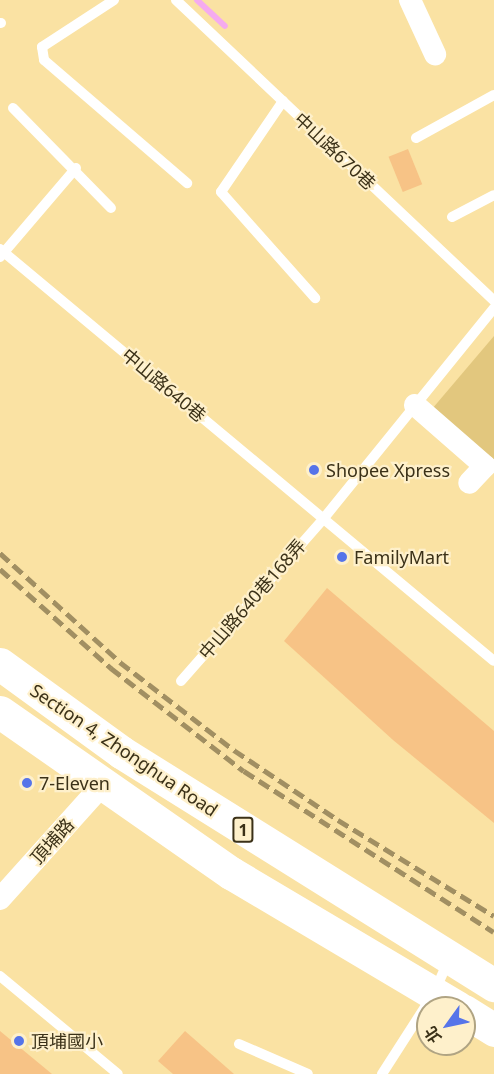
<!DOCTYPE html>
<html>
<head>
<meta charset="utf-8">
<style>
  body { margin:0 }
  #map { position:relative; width:494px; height:1074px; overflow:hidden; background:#fae2a3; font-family:"Noto Sans","Noto Sans TC",sans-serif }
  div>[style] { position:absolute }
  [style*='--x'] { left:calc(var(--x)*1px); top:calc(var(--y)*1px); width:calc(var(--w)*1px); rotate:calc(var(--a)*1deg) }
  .green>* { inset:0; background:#e2c77e }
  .stream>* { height:6px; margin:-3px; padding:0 3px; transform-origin:3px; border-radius:3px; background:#f5abef }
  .building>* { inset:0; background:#f7c386; transform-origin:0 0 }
  .service>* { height:10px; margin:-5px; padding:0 5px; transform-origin:5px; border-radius:5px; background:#fff }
  .minor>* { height:22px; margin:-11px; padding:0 11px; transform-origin:11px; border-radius:11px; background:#fff }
  .primary>* { height:33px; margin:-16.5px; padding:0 16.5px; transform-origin:16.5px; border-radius:16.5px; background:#fff }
  .rail>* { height:4.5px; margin-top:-2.25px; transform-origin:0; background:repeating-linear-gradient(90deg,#a18f62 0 12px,transparent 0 18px) }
  .dots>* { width:16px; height:16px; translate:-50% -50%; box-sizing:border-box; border:3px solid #fef0cb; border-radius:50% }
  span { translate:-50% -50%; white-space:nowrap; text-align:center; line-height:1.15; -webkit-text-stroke:4.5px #fef0cb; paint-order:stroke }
  .shield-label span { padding:2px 4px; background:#fef0cb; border:2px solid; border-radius:4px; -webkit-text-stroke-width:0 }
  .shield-label { font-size:16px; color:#3b3118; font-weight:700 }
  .street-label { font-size:18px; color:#3b3118 }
  .poi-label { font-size:18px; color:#3b3118 }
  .left { translate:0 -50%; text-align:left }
  .north { position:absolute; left:416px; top:996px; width:60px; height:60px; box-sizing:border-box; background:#fef0cb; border:2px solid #b0a483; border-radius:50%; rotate:237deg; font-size:16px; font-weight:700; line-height:24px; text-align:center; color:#3b3118 }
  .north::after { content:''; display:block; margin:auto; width:21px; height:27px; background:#5674e9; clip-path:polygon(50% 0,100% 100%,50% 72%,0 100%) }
</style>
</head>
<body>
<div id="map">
  <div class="green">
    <div style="clip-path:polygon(494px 336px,494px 463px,432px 409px)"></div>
  </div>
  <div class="stream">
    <div style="--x:197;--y:0;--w:38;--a:43"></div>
  </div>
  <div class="building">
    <div style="left:408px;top:149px;width:38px;height:21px;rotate:68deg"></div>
    <div style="clip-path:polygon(327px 588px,494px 731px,494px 823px,393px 740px,284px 641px)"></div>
    <div style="clip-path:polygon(0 1031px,52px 1074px,0 1074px)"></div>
    <div style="clip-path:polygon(185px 1031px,234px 1074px,173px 1074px,158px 1061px)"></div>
  </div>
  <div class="service">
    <div style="--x:114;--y:0;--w:86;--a:146.9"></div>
    <div style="--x:42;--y:47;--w:13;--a:81"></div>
    <div style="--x:44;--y:60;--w:189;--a:40.7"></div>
    <div style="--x:176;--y:0;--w:438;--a:43.4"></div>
    <div style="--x:0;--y:23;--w:1;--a:0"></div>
    <div style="--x:283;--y:101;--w:110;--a:124.3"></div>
    <div style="--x:221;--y:192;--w:142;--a:48.4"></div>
    <div style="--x:13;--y:108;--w:140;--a:45.6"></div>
    <div style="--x:416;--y:138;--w:89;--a:-28.9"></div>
    <div style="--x:452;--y:217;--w:47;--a:-27.6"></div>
    <div style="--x:0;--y:249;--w:643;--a:39.83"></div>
    <div style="--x:0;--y:257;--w:117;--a:-49.5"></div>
    <div style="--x:181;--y:681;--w:217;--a:-48.7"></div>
    <div style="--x:324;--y:518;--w:270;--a:-51"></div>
    <div style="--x:0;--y:976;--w:153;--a:39.7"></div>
    <div style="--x:239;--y:1044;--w:75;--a:23.5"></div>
    <div style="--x:382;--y:1074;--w:96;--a:-57.3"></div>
    <div style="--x:434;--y:993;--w:35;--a:-66"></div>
  </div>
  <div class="minor">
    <div style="--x:410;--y:0;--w:60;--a:65.2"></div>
    <div style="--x:415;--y:405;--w:93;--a:41.1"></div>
    <div style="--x:485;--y:466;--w:23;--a:133"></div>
    <div style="--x:0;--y:899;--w:156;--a:-48.1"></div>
  </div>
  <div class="primary">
    <div style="--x:0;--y:664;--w:150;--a:36"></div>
    <div style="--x:121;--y:752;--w:440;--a:32"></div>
    <div style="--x:0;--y:712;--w:282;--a:34.9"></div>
    <div style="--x:231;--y:873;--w:264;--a:30.7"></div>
    <div style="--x:464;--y:1011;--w:36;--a:32"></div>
  </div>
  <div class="rail">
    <div style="--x:0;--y:553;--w:162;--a:42.2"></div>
    <div style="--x:120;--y:662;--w:144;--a:37.7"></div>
    <div style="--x:234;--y:750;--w:125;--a:33.9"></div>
    <div style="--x:338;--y:820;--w:183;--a:31.6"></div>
    <div style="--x:0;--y:569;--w:149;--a:41.7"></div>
    <div style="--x:111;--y:668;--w:168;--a:37.8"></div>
    <div style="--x:244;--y:771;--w:297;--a:32.8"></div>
  </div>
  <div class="dots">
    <div style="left:314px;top:470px;background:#5674e9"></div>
    <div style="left:342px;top:557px;background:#5674e9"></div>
    <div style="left:27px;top:783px;background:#5674e9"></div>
    <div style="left:19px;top:1041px;background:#5674e9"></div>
  </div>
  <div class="shield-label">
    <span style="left:243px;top:830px">1</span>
  </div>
  <div class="street-label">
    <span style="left:335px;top:151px;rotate:43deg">中山路670巷</span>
    <span style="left:164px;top:385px;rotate:40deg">中山路640巷</span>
    <span style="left:252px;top:599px;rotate:-49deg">中山路640巷168弄</span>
    <span style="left:124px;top:750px;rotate:34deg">Section 4, Zhonghua Road</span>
    <span style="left:52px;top:841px;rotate:-48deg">頂埔路</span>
  </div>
  <div class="poi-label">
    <span class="left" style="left:326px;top:470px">Shopee Xpress</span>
    <span class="left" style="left:354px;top:557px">FamilyMart</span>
    <span class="left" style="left:39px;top:783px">7-Eleven</span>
    <span class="left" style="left:31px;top:1041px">頂埔國小</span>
  </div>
  <div class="north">北</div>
</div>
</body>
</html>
